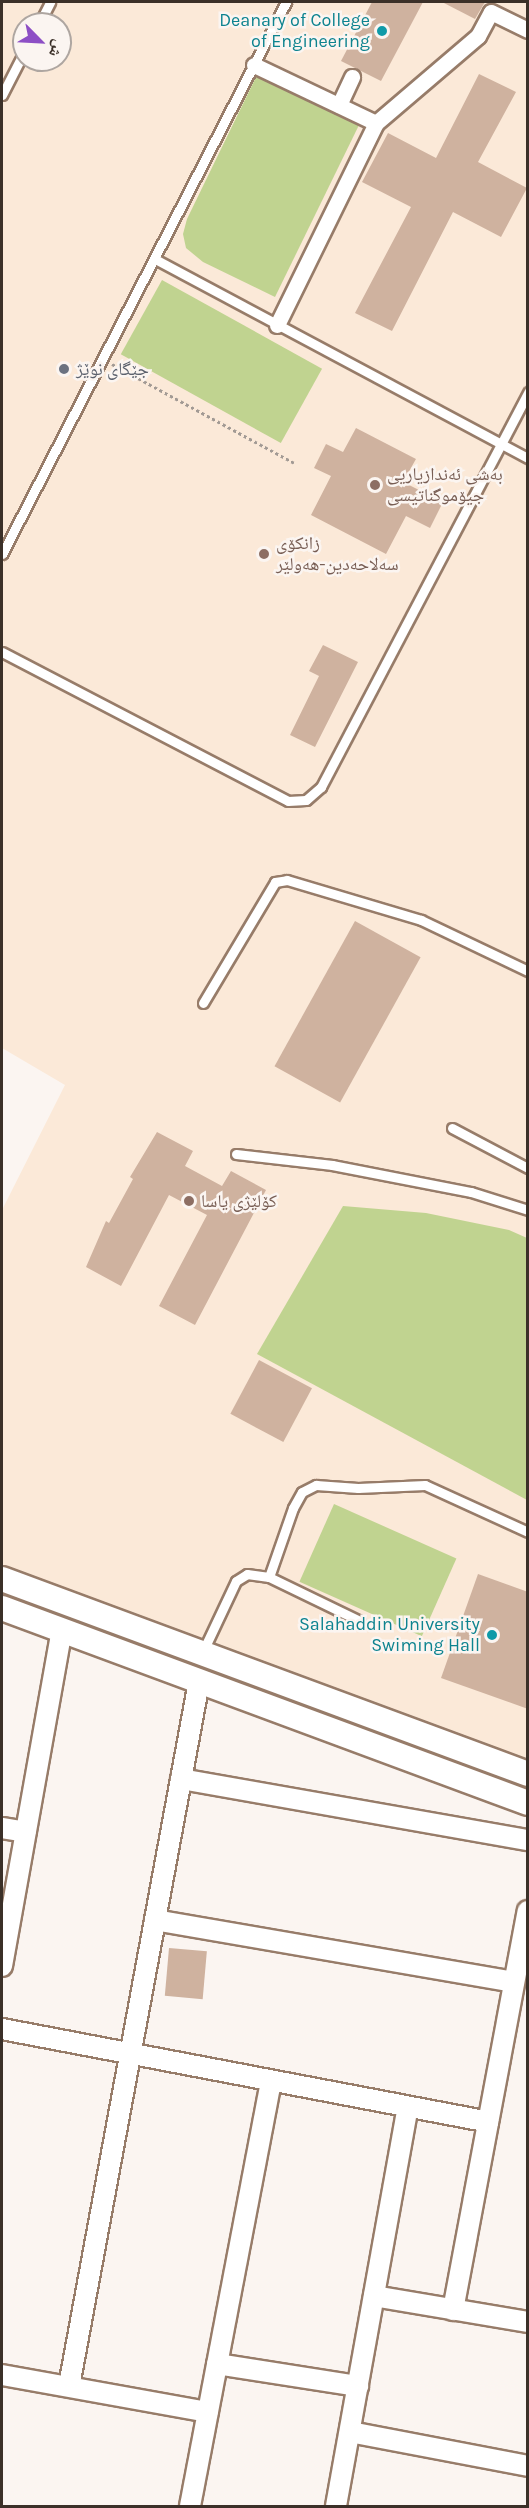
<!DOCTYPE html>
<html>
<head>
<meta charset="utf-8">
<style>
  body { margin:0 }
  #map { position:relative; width:529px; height:2508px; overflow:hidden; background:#fbf5f1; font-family:Karla,"Noto Naskh Arabic",sans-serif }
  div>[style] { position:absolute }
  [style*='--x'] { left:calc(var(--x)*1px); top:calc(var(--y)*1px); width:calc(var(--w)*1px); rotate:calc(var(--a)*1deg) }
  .education>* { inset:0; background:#fbe9d8 }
  .green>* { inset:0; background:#c0d390; transform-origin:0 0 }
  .building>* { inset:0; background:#cfb29f; transform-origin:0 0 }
  .path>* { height:3px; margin-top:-1.5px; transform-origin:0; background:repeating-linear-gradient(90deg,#a29a94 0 3px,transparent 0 6px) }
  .roads { filter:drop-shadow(2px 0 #977c69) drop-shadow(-2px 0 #977c69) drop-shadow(0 2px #977c69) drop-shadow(0 -2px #977c69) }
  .service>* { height:9px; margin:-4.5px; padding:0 4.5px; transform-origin:4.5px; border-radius:4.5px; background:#fff }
  .pedestrian>* { height:15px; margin:-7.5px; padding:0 7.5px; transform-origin:7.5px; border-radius:7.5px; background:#fff }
  .minor>* { height:20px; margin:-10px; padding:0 10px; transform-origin:10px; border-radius:10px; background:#fff }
  .tertiary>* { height:24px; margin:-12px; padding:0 12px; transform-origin:12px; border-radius:12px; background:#fff }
  .dots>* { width:16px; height:16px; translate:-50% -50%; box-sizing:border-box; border:3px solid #fbf5f1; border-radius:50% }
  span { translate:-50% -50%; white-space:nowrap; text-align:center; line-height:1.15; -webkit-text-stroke:5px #fbf5f1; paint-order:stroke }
  .culture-label { font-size:18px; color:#0d838f }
  .right { translate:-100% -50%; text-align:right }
  .worship-label { font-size:18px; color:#5b616d }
  .left { translate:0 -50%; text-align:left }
  .education-label { font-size:18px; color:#785e54 }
  .frame { position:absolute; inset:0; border:3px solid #3b3028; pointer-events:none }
  .north { position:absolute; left:12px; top:12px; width:60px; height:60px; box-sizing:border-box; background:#fbf5f1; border:2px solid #aea6a1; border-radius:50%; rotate:114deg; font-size:16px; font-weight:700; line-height:24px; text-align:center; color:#3b3028 }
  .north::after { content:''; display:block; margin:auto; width:21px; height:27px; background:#8d4fc5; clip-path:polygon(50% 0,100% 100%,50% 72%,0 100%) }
</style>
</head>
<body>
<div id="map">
  <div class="education">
    <div style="clip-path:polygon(evenodd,2px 2px,527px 2px,527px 1772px,2px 1580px,2px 1210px,65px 1085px,2px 1048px,2px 2px,24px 24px,60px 24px,60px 60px,24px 60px,24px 24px)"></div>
  </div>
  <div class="green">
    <div style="clip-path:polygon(257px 75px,359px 125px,275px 297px,203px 262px,186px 248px,183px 234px,187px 219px)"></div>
    <div style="left:162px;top:280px;width:183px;height:85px;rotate:29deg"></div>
    <div style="clip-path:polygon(343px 1206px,426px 1213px,509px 1230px,527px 1238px,527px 1500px,257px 1354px)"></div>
    <div style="left:334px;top:1504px;width:134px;height:85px;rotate:24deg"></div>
  </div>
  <div class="building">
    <div style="clip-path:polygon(372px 2px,423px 2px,381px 81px,341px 61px)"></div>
    <div style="clip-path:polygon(442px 2px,485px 2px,475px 19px)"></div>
    <div style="clip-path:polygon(479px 74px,516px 92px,478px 162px,527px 188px,501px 237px,453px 212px,392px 331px,355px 313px,411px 207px,362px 182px,388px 133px,436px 158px)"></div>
    <div style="clip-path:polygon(356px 428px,416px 459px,403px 482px,443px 502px,430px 528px,406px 516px,386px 554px,311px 515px,331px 476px,314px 468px,326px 444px,343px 452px)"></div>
    <div style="clip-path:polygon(323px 645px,358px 662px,315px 747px,290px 735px,319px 676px,309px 671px)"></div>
    <div style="left:355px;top:921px;width:75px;height:166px;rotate:29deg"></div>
    <div style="clip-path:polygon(157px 1132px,193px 1151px,185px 1166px,222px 1186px,231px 1171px,266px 1190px,195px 1325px,159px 1306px,207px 1215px,169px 1195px,121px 1286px,86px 1267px,106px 1221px,109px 1223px,133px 1179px,130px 1177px)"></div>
    <div style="left:259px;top:1360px;width:60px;height:61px;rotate:28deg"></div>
    <div style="clip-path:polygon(478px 1574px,528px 1592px,528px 1709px,441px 1678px)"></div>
    <div style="left:169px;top:1948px;width:38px;height:48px;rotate:5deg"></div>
  </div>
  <div class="path">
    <div style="--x:112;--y:364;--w:207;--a:28.5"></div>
  </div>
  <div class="roads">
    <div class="service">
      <div style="--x:39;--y:24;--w:25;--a:-63"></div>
      <div style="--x:2;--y:95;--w:48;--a:-62.9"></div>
      <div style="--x:155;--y:259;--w:423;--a:28.1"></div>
      <div style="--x:2;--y:554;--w:621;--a:-62.77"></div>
      <div style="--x:2;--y:652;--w:322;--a:27.5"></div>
      <div style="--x:288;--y:801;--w:18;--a:-3"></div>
      <div style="--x:306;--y:800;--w:20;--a:-41"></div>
      <div style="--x:321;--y:787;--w:446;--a:-62.3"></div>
      <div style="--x:203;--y:1003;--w:141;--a:-59.2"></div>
      <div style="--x:275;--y:882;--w:12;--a:-9"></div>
      <div style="--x:287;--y:880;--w:140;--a:16.6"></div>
      <div style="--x:421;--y:920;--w:119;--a:25.5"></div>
      <div style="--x:452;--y:1128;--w:86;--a:27.8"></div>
      <div style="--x:236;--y:1154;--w:97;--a:6.5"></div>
      <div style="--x:332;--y:1165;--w:142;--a:11"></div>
      <div style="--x:471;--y:1192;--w:60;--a:17.5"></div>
      <div style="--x:269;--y:1577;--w:73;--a:-70.8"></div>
      <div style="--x:293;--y:1508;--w:18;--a:-61"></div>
      <div style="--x:302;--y:1492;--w:16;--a:-27"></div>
      <div style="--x:316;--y:1485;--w:42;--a:4.1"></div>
      <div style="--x:358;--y:1488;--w:67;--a:-2.6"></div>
      <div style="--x:425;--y:1485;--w:113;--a:24.5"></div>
      <div style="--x:203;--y:1651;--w:77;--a:-64.8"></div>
      <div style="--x:236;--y:1581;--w:13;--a:-32"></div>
      <div style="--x:247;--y:1574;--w:22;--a:8"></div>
      <div style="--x:269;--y:1577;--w:101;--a:25.8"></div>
    </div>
    <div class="pedestrian">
      <div style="--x:254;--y:65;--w:135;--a:25.4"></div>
      <div style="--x:339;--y:105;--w:31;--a:-65"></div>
      <div style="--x:277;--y:325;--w:225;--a:-63.9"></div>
      <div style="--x:376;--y:123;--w:134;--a:-40.5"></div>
      <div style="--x:478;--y:36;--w:27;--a:-62"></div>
      <div style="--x:491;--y:12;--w:41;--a:25.9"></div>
    </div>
    <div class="minor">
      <div style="--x:181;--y:1779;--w:352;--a:10"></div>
      <div style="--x:2;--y:1828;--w:24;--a:9"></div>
      <div style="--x:155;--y:1920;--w:364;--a:9.8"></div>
      <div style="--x:2;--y:1966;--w:341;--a:-79.9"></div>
      <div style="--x:2;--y:2029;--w:495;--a:10.8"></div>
      <div style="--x:374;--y:2296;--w:156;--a:9.6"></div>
      <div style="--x:453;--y:2310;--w:406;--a:-79.4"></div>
      <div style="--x:217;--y:2364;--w:143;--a:8.9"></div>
      <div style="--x:2;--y:2375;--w:209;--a:10.2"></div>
      <div style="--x:69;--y:2386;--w:716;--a:-79.54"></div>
      <div style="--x:350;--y:2432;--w:181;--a:10.8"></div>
      <div style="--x:190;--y:2506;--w:433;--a:-79.2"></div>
      <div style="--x:336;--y:2506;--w:405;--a:-79.8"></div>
    </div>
    <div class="tertiary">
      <div style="--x:2;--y:1579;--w:561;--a:20.34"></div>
      <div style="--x:2;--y:1608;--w:561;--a:20.34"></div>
    </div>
  </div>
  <div class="dots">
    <div style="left:382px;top:31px;background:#0f9aa8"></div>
    <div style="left:64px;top:369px;background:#6b7280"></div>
    <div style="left:375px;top:485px;background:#8d6e63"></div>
    <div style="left:264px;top:554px;background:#8d6e63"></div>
    <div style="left:189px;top:1201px;background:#8d6e63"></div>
    <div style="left:492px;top:1635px;background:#0f9aa8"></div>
  </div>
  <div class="culture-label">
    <span class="right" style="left:370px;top:31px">Deanary of College<br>of Engineering</span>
    <span class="right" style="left:480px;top:1635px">Salahaddin University<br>Swiming Hall</span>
  </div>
  <div class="worship-label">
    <span class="left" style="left:76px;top:369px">جێگای نوێژ</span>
  </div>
  <div class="education-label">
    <span class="left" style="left:387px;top:485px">بەشی ئەندازیاریی<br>جیۆموگناتیسی</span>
    <span class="left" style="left:276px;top:554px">زانکۆی<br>سەلاحەدین-هەولێر</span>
    <span class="left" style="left:201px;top:1201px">کۆلێژی یاسا</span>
  </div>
  <div class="frame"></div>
  <div class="north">ش</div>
</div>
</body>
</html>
